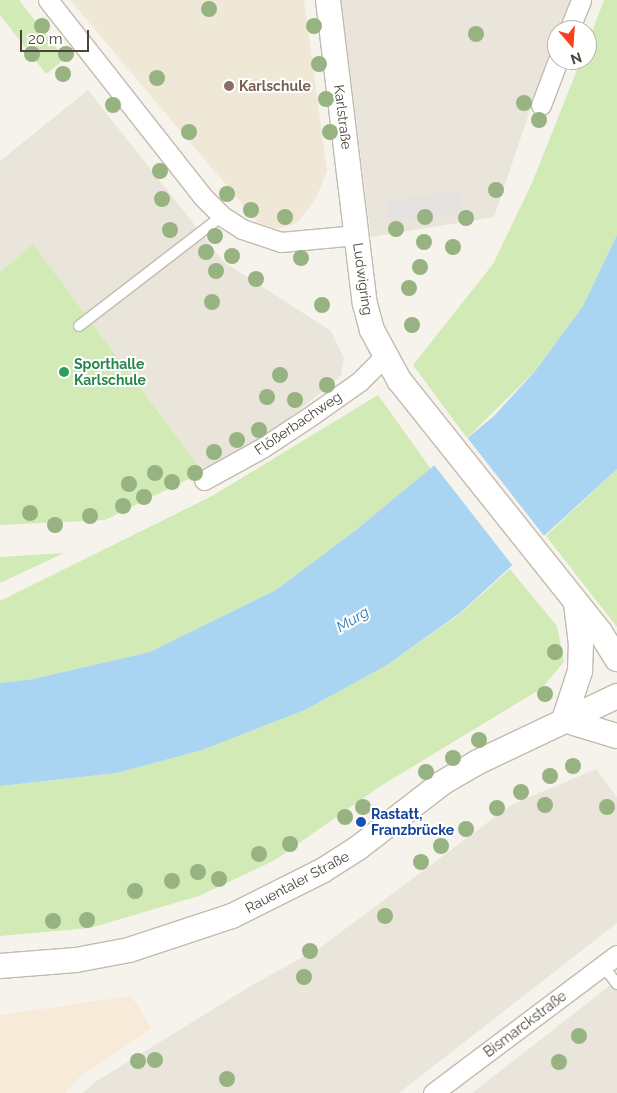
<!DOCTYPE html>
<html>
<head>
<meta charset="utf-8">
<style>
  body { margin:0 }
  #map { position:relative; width:617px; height:1093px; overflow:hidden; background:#f6f3ec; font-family:Raleway,sans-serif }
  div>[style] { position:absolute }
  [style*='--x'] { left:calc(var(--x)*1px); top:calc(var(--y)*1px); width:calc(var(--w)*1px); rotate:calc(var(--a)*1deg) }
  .residential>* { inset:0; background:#eae5da }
  .commercial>* { inset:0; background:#f7ead8 }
  .education>* { inset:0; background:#efe8d6 }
  .green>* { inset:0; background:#d2eab5 }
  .parking>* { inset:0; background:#e5e3e0; transform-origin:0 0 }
  .water>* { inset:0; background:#a9d4f2 }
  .pier>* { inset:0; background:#f6f3ec; transform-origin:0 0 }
  .roads { filter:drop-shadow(1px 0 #c2bbae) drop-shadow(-1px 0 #c2bbae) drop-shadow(0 1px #c2bbae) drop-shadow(0 -1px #c2bbae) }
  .service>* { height:10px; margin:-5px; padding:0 5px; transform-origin:5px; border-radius:5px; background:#fff }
  .minor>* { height:19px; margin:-9.5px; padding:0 9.5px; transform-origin:9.5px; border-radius:9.5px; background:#fff }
  .tertiary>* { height:24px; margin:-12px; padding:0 12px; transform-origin:12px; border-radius:12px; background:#fff }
  .trees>* { width:16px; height:16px; margin:-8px; border-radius:50%; background:#97b381 }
  .dots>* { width:14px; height:14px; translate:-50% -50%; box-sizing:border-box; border:2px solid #fff; border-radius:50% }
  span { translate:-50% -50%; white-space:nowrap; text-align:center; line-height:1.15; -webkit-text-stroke:4px #fff; paint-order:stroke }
  .education-label { font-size:14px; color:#785e54; font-weight:700 }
  .left { translate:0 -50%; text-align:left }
  .street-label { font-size:14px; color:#4b4439 }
  .leisure-label { font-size:14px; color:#27864d; font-weight:700 }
  .transit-label { font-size:14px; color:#164399; font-weight:700 }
  .water-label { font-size:15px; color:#2e7ab2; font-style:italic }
  .north { position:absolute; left:547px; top:20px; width:50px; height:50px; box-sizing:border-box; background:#fff; border:1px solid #b7b4b0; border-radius:50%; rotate:162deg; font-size:14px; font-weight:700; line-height:20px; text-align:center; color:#4b4439 }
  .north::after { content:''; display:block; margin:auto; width:18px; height:22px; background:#fc3f1d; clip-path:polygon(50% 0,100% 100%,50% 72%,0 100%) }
  .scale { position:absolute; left:20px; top:30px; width:69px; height:22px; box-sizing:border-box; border:2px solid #4b4439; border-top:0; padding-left:6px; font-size:15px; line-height:18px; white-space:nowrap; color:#4b4439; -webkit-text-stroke:4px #fff; paint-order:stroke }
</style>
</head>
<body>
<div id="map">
  <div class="residential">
    <div style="clip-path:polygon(341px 0,571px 0,557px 30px,494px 217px,371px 237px)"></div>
    <div style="clip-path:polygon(88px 90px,224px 262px,331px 331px,344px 358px,341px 376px,270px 434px,203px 472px,33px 244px,0 272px,0 161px)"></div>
    <div style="clip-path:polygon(596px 769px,617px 797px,617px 923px,399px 1093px,83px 1093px,95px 1082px,254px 984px,321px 947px,511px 805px)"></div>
    <div style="clip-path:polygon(617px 980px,617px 1093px,472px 1093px)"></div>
  </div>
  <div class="commercial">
    <div style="clip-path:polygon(131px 996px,152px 1028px,80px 1077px,65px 1093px,0 1093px,0 1015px)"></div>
  </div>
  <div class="education">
    <div style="clip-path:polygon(70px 0,304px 0,327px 171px,315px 201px,297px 223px,278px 229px,258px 223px)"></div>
  </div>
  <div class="green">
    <div style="clip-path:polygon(0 0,19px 0,65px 59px,46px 74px,0 15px)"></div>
    <div style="clip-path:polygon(604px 0,617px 0,617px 235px,583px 306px,536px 370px,467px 438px,413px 365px,493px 264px,532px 183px,581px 60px,587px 60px,587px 45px)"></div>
    <div style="clip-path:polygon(33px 244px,203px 472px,105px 520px,0 525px,0 272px)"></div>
    <div style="clip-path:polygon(378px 395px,431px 469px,356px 530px,276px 590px,150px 652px,33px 679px,0 683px,0 601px,212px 496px)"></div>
    <div style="clip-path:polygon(617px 469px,617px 627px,546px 536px)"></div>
    <div style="clip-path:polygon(64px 553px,0 583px,0 557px)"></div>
    <div style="clip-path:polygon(510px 569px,557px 626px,564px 662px,542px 688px,379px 787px,275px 860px,199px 896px,90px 928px,0 936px,0 786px,117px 773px,202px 750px,305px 710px,387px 665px,460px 614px)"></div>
  </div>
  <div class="parking">
    <div style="left:460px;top:191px;width:23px;height:73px;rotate:83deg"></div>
  </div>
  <div class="water">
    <div style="clip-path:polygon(617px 235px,617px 469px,460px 613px,387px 665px,305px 710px,202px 750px,117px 773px,0 786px,0 683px,33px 679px,150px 652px,276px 590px,356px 530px,494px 416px,536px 370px,583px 306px)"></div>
  </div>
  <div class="pier">
    <div style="left:466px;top:436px;width:132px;height:43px;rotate:52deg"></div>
  </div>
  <div class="roads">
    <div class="service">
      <div style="--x:79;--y:326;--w:180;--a:-37.6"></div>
      <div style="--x:603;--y:966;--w:23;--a:52"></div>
    </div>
    <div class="minor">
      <div style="--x:48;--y:0;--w:249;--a:51.8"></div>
      <div style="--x:202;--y:196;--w:28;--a:45"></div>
      <div style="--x:222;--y:216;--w:24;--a:33"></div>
      <div style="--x:242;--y:229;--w:41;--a:18.4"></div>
      <div style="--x:281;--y:242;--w:76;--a:-5.3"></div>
      <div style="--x:569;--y:30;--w:32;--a:-68"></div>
      <div style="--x:541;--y:105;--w:48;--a:-69.3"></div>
      <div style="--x:204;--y:480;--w:66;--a:-28.9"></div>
      <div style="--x:262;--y:448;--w:60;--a:-33.4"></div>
      <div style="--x:312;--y:415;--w:59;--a:-35.3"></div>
      <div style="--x:360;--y:381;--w:35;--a:-45"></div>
      <div style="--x:433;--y:1093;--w:230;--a:-36.9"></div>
    </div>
    <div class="tertiary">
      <div style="--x:328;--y:0;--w:306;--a:83.1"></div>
      <div style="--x:365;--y:304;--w:27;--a:75"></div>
      <div style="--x:372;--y:330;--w:57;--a:61.6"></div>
      <div style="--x:399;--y:380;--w:322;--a:51.4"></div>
      <div style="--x:600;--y:632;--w:32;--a:58"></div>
      <div style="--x:564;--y:720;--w:52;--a:-71.9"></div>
      <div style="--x:580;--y:671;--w:26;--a:-88"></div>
      <div style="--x:581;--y:645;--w:42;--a:-96.8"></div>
      <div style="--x:564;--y:720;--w:55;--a:16.8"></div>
      <div style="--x:0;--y:966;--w:76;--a:-4.5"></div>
      <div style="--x:76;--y:960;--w:54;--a:-10.7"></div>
      <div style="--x:129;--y:950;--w:108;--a:-18.3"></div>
      <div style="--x:232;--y:916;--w:101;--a:-26.6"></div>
      <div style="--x:322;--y:871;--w:43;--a:-32.6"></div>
      <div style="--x:358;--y:848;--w:106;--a:-37.7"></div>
      <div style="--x:442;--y:783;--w:42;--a:-30.3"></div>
      <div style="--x:478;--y:762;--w:154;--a:-25.4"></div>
    </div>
  </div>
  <div class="trees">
    <div style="left:209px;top:9px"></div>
    <div style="left:42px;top:26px"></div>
    <div style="left:314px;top:26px"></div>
    <div style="left:476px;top:34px"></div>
    <div style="left:32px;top:54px"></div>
    <div style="left:66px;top:54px"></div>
    <div style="left:319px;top:64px"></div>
    <div style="left:63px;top:74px"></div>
    <div style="left:157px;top:78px"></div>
    <div style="left:326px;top:99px"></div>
    <div style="left:524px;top:103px"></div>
    <div style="left:113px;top:105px"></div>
    <div style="left:539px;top:120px"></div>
    <div style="left:189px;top:132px"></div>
    <div style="left:330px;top:132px"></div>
    <div style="left:160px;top:171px"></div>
    <div style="left:496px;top:190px"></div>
    <div style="left:227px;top:194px"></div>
    <div style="left:162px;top:199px"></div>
    <div style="left:251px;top:210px"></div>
    <div style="left:285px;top:217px"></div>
    <div style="left:425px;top:217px"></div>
    <div style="left:466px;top:218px"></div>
    <div style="left:396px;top:229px"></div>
    <div style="left:170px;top:230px"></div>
    <div style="left:215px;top:236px"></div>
    <div style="left:424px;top:242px"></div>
    <div style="left:453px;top:247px"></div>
    <div style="left:206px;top:252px"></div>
    <div style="left:232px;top:256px"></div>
    <div style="left:301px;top:258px"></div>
    <div style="left:420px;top:267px"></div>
    <div style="left:216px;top:271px"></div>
    <div style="left:256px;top:279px"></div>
    <div style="left:409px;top:288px"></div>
    <div style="left:212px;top:302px"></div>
    <div style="left:322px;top:305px"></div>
    <div style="left:412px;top:325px"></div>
    <div style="left:280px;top:375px"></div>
    <div style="left:327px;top:385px"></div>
    <div style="left:267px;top:397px"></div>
    <div style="left:295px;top:400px"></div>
    <div style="left:259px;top:430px"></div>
    <div style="left:237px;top:440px"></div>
    <div style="left:214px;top:452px"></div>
    <div style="left:155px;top:473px"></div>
    <div style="left:195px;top:473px"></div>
    <div style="left:172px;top:482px"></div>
    <div style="left:129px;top:484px"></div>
    <div style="left:144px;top:497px"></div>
    <div style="left:123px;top:506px"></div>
    <div style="left:30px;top:513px"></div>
    <div style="left:90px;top:516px"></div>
    <div style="left:55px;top:525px"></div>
    <div style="left:555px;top:652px"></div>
    <div style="left:545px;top:694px"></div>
    <div style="left:479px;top:740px"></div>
    <div style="left:453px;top:758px"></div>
    <div style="left:573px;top:766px"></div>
    <div style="left:426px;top:772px"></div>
    <div style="left:550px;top:776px"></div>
    <div style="left:521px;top:792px"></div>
    <div style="left:545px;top:805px"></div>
    <div style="left:363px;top:807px"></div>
    <div style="left:607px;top:807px"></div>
    <div style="left:497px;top:808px"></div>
    <div style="left:345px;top:817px"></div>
    <div style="left:466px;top:829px"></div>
    <div style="left:290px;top:844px"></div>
    <div style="left:441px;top:846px"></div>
    <div style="left:259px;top:854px"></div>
    <div style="left:421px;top:862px"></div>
    <div style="left:198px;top:872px"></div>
    <div style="left:219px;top:879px"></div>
    <div style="left:172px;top:881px"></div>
    <div style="left:135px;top:891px"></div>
    <div style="left:385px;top:916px"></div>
    <div style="left:87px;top:920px"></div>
    <div style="left:53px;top:921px"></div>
    <div style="left:310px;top:951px"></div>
    <div style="left:304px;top:977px"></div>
    <div style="left:579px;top:1036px"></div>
    <div style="left:155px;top:1060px"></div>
    <div style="left:138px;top:1061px"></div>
    <div style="left:559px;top:1062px"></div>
    <div style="left:227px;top:1079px"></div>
  </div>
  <div class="dots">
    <div style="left:229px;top:86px;background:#8d6e63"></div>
    <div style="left:64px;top:372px;background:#2e9e5b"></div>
    <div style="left:361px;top:822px;background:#1a4fb4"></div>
  </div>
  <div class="education-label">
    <span class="left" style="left:239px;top:86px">Karlschule</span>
  </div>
  <div class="street-label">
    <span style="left:343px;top:117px;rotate:83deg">Karlstraße</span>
    <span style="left:363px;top:279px;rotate:82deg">Ludwigring</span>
    <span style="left:298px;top:423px;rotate:-34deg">Flößerbachweg</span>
    <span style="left:297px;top:882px;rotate:-28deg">Rauentaler Straße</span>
    <span style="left:525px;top:1024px;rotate:-37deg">Bismarckstraße</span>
  </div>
  <div class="leisure-label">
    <span class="left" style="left:74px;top:372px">Sporthalle<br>Karlschule</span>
  </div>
  <div class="transit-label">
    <span class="left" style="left:371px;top:822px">Rastatt,<br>Franzbrücke</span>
  </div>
  <div class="water-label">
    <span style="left:353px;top:620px;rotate:-31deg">Murg</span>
  </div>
  <div class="north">N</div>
  <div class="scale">20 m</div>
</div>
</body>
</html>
